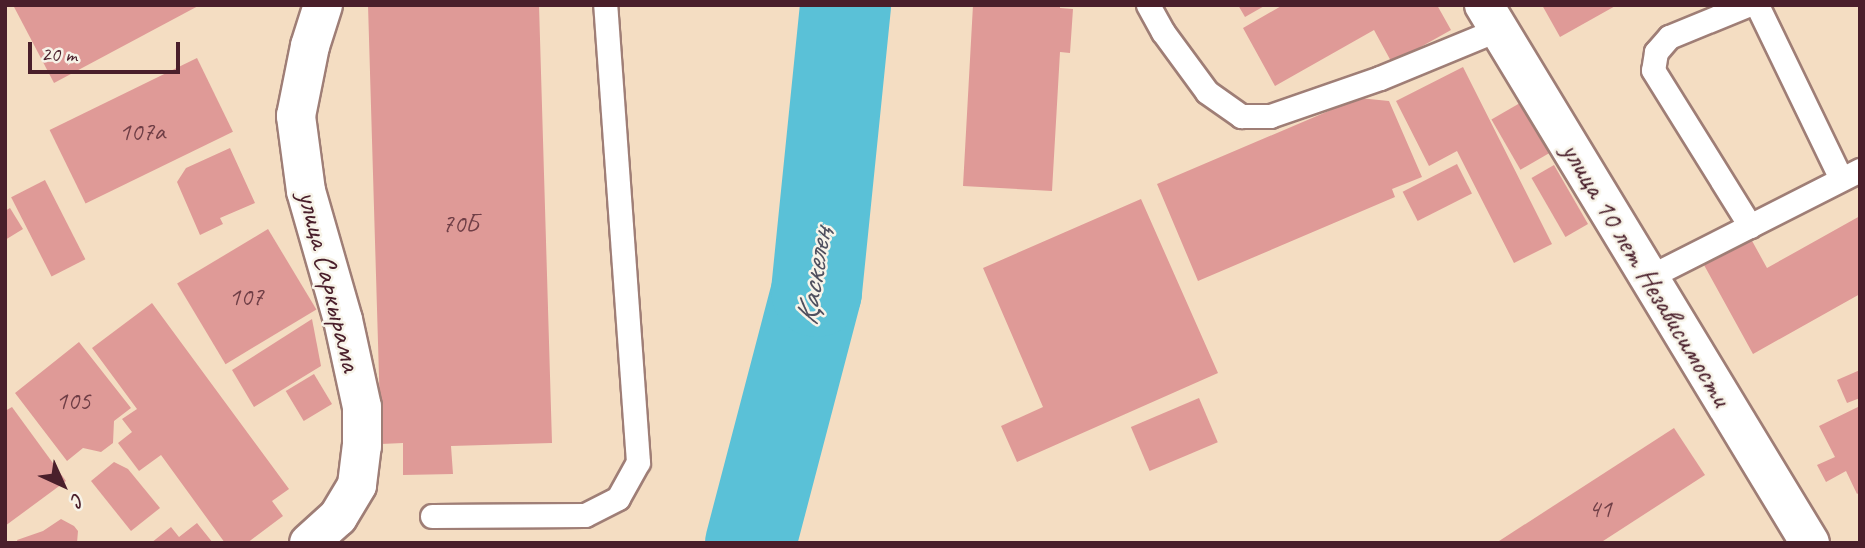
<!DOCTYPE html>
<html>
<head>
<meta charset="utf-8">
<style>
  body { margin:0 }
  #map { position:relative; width:1865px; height:548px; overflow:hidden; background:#f4ddc2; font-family:Caveat,sans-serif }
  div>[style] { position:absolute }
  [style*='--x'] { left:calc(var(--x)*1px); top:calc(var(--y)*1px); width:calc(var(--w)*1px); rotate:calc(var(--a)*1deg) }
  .river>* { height:91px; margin:-45.5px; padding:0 45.5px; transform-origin:45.5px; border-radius:45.5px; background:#5ac1d7 }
  .building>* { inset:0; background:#df9a97; transform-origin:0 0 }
  .roads { filter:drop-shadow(2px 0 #9f7e76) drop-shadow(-2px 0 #9f7e76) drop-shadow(0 2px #9f7e76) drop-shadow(0 -2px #9f7e76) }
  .service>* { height:23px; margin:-11.5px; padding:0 11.5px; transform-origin:11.5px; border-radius:11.5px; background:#fff }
  .minor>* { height:38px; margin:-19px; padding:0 19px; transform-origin:19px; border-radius:19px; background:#fff }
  span { translate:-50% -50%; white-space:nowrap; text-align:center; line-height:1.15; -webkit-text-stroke:5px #f7f3e8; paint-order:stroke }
  .number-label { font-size:26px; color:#6f3e46 }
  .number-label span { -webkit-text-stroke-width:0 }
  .street-label { font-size:30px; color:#4a1f2b }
  .water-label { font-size:32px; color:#4f505f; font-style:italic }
  .frame { position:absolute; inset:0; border:7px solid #4a1f2b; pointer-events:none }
  .north { position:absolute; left:28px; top:450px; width:70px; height:70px; -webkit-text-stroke:5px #f7f3e8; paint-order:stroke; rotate:135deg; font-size:19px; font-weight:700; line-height:28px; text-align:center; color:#4a1f2b }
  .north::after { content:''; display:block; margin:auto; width:24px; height:32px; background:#4a1f2b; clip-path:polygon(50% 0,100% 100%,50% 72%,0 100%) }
  .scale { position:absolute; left:28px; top:42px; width:152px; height:32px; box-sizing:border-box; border:4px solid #4a1f2b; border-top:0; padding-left:9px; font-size:21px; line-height:24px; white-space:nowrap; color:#4a1f2b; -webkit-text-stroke:5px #f7f3e8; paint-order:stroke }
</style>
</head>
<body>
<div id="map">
  <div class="river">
    <div style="--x:750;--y:543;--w:260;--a:-75.3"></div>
    <div style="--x:816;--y:291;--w:287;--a:-84.2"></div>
  </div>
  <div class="building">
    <div style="clip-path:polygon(13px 5px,200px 5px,54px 83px)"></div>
    <div style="clip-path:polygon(368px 5px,539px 5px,552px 443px,451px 446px,453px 474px,403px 475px,403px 443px,381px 444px)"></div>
    <div style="clip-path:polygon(973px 5px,1060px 5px,1060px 8px,1073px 9px,1070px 53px,1060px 52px,1052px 191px,963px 186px)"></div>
    <div style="clip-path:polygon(1238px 5px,1266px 5px,1245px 17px)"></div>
    <div style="clip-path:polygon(1283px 5px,1437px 5px,1451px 30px,1392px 63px,1374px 30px,1275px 86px,1243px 28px)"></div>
    <div style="clip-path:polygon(1542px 5px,1617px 5px,1560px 37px)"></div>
    <div style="left:197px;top:58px;width:82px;height:164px;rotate:64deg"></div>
    <div style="clip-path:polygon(1463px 67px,1552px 244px,1514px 263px,1457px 151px,1429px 166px,1396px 101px)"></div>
    <div style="clip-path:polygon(1359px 98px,1389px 101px,1422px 177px,1392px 189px,1395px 197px,1198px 281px,1157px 184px)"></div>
    <div style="left:1520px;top:103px;width:58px;height:33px;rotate:60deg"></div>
    <div style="clip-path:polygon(230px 148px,255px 203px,220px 218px,223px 224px,200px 235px,177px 182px,186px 168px)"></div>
    <div style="left:1457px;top:164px;width:33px;height:61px;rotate:63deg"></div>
    <div style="left:1554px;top:165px;width:68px;height:26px;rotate:60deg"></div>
    <div style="left:45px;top:180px;width:89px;height:38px;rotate:63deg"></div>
    <div style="clip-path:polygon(1141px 199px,1218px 373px,1017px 462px,1001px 426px,1043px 407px,983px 268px)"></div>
    <div style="clip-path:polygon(10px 208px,23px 229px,5px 240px,5px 211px)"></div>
    <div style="clip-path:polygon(1860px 216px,1860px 294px,1753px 354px,1704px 265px,1751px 239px,1767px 268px)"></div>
    <div style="left:268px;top:229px;width:94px;height:106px;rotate:59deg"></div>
    <div style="clip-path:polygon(152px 303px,289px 489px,272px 501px,283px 516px,247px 543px,225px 543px,161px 455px,139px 471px,118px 443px,132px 432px,122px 419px,137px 409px,92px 348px)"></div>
    <div style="clip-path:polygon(312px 319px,321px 366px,254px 407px,232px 370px)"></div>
    <div style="clip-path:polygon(79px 342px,131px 408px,114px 421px,113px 443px,101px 452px,83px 448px,67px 461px,15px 393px)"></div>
    <div style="clip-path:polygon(1860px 370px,1860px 398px,1847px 403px,1837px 380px)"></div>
    <div style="left:314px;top:374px;width:35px;height:33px;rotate:59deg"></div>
    <div style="left:1199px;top:398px;width:48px;height:74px;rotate:67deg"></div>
    <div style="clip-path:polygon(1860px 406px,1860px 492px,1857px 494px,1846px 471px,1826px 482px,1817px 465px,1835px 457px,1819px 426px)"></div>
    <div style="clip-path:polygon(12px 407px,66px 481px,5px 526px,5px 411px)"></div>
    <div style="clip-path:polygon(1674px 428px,1705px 475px,1600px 543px,1496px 543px)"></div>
    <div style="clip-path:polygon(114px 462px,128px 469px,160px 508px,131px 531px,91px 481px)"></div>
    <div style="clip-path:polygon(61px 519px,74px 526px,78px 531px,77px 543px,18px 543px,17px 540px,43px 531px)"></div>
    <div style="clip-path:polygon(197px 523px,213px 543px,151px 543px,171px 527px,179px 537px)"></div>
  </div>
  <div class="roads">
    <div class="service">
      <div style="--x:1148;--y:5;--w:31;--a:61"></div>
      <div style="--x:1163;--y:32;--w:74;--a:53.7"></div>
      <div style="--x:1207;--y:92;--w:42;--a:35.2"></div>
      <div style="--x:1241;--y:116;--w:29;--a:0"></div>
      <div style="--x:1270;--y:116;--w:116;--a:-19.1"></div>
      <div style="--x:1380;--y:78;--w:129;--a:-22.4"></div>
      <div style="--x:1747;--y:5;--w:84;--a:157.7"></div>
      <div style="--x:1669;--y:37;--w:20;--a:131"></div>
      <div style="--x:1656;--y:52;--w:18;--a:99"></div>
      <div style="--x:1653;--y:70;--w:184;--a:58.1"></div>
      <div style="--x:1757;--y:5;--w:193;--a:64.2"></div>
      <div style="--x:1649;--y:277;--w:237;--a:-26.9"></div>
      <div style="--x:432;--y:516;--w:153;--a:-0.4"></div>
      <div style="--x:585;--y:515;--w:37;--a:-27"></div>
      <div style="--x:618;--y:498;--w:41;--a:-60.9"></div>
      <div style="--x:638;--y:462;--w:458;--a:-94.1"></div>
    </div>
    <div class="minor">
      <div style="--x:1484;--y:5;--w:629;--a:58.79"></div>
      <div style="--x:309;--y:543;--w:39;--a:-42"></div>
      <div style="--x:338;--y:517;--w:37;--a:-59"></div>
      <div style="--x:357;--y:485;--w:39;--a:-83"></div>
      <div style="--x:362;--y:446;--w:39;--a:-90"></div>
      <div style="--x:362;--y:407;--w:89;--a:-102.3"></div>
      <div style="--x:343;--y:320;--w:134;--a:-106"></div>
      <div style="--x:306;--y:191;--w:76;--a:-97.6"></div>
      <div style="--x:296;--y:116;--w:71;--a:-78.7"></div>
      <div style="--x:310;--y:46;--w:43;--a:-72.4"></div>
    </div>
  </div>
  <div class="number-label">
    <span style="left:142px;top:132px">107а</span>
    <span style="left:460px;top:224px">70Б</span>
    <span style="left:246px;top:297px">107</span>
    <span style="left:73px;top:401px">105</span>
    <span style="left:1600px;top:509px">41</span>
  </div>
  <div class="street-label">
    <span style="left:1647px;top:274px;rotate:59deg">улица 10 лет Независимости</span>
    <span style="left:330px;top:281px;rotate:76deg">улица Саркырама</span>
  </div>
  <div class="water-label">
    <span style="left:814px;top:277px;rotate:-81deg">Қаскелең</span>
  </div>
  <div class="frame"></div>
  <div class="north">С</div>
  <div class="scale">20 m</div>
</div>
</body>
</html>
